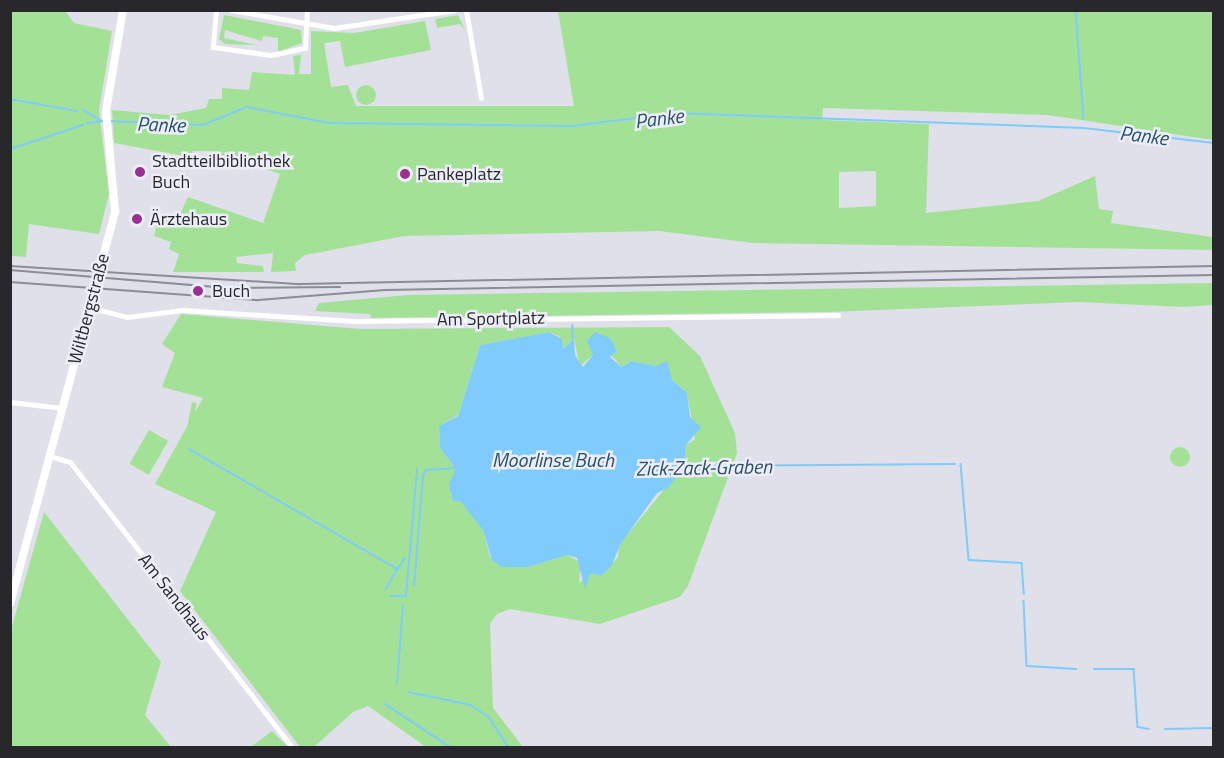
<!DOCTYPE html>
<html>
<head>
<meta charset="utf-8">
<style>
  body { margin:0 }
  #map { position:relative; width:1224px; height:758px; overflow:hidden; background:#dfe0e9; font-family:"Titillium Web",sans-serif }
  div>[style] { position:absolute }
  [style*='--x'] { left:calc(var(--x)*1px); top:calc(var(--y)*1px); width:calc(var(--w)*1px); rotate:calc(var(--a)*1deg) }
  .green>* { inset:0; background:#a3e296; transform-origin:0 0 }
  .round { border-radius:50% }
  .water>* { inset:0; background:#7ecbfc }
  .stream>* { height:1.5px; margin:-0.75px; padding:0 0.75px; transform-origin:0.75px; border-radius:0.75px; background:#7ecbfc }
  .street>* { height:5px; margin:-2.5px; padding:0 2.5px; transform-origin:2.5px; border-radius:2.5px; background:#fff }
  .secondary>* { height:8px; margin:-4px; padding:0 4px; transform-origin:4px; border-radius:4px; background:#fff }
  .tram>* { height:1.5px; margin:-0.75px; padding:0 0.75px; transform-origin:0.75px; border-radius:0.75px; background:#8c8d94 }
  .rail>* { height:1.5px; margin:-0.75px; padding:0 0.75px; transform-origin:0.75px; border-radius:0.75px; background:#8c8d94 }
  .dots>* { width:16px; height:16px; translate:-50% -50%; box-sizing:border-box; border:3px solid #ecedf7; border-radius:50% }
  span { translate:-50% -50%; white-space:nowrap; text-align:center; line-height:1.15; -webkit-text-stroke:5px #ecedf7; paint-order:stroke }
  .poi-label { font-size:18px; color:#28282c }
  .left { translate:0 -50%; text-align:left }
  .street-label { font-size:18px; color:#28282c }
  .water-label { font-size:20px; color:#27516b; font-style:italic }
  .frame { position:absolute; inset:0; border:12px solid #28282c; pointer-events:none }
</style>
</head>
<body>
<div id="map">
  <div class="green">
    <div style="clip-path:polygon(11px 10px,65px 11px,74px 23px,112px 31px,99px 110px,109px 194px,99px 234px,29px 224px,26px 257px,11px 256px)"></div>
    <div style="clip-path:polygon(evenodd,558px 11px,1213px 11px,1213px 140px,1048px 115px,823px 108px,822px 120px,929px 124px,926px 213px,1038px 201px,1095px 176px,1099px 209px,1113px 211px,1111px 223px,1213px 237px,1213px 250px,753px 243px,659px 231px,404px 236px,305px 255px,295px 263px,296px 271px,271px 272px,273px 253px,236px 257px,237px 263px,263px 266px,264px 272px,173px 272px,179px 254px,169px 249px,171px 242px,154px 236px,159px 217px,177px 221px,188px 197px,263px 223px,280px 174px,209px 151px,193px 151px,190px 157px,114px 143px,112px 110px,169px 115px,206px 108px,209px 99px,222px 99px,222px 88px,249px 90px,252px 72px,295px 75px,293px 56px,301px 55px,299px 74px,311px 74px,311px 31px,354px 33px,425px 21px,431px 50px,345px 67px,340px 41px,324px 43px,331px 87px,348px 85px,356px 106px,574px 106px,558px 11px,876px 171px,876px 206px,839px 208px,839px 172px,876px 171px)"></div>
    <div style="clip-path:polygon(224px 15px,301px 30px,302px 43px,278px 52px,278px 38px,263px 36px,262px 41px,225px 30px,224px 38px,256px 45px,225px 44px,219px 39px)"></div>
    <div style="clip-path:polygon(458px 15px,466px 32px,460px 24px,437px 28px,435px 19px)"></div>
    <div class="round" style="left:356px;top:85px;width:20px;height:20px"></div>
    <div style="clip-path:polygon(1213px 283px,1213px 305px,1184px 307px,1079px 302px,828px 312px,371px 318px,370px 314px,315px 311px,319px 303px,408px 295px)"></div>
    <div style="clip-path:polygon(evenodd,181px 314px,360px 329px,669px 327px,700px 356px,735px 433px,737px 453px,688px 586px,680px 597px,600px 624px,510px 609px,497px 614px,490px 624px,493px 708px,523px 747px,426px 747px,368px 706px,353px 712px,314px 747px,300px 747px,180px 591px,216px 512px,155px 484px,203px 398px,162px 387px,175px 353px,162px 344px,181px 314px,549px 332px,559px 336px,563px 349px,574px 339px,580px 366px,593px 355px,591px 347px,610px 354px,622px 367px,631px 361px,656px 366px,687px 393px,695px 439px,686px 445px,683px 466px,619px 545px,618px 557px,604px 573px,590px 573px,579px 583px,581px 563px,568px 555px,528px 567px,502px 567px,490px 557px,483px 530px,460px 500px,453px 501px,456px 469px,440px 448px,439px 426px,458px 415px,480px 345px,549px 332px)"></div>
    <div style="left:192px;top:402px;width:5px;height:80px;rotate:11deg"></div>
    <div style="left:149px;top:430px;width:22px;height:39px;rotate:30deg"></div>
    <div class="round" style="left:1170px;top:447px;width:20px;height:20px"></div>
    <div style="clip-path:polygon(44px 512px,161px 662px,145px 715px,171px 747px,11px 747px,11px 630px)"></div>
    <div style="clip-path:polygon(272px 731px,288px 747px,251px 747px)"></div>
  </div>
  <div class="water">
    <div style="clip-path:polygon(549px 332px,562px 339px,563px 349px,574px 339px,575px 355px,583px 367px,593px 355px,587px 341px,595px 332px,610px 338px,617px 351px,610px 357px,622px 367px,631px 361px,656px 366px,667px 361px,672px 380px,687px 393px,690px 417px,701px 427px,686px 445px,684px 466px,668px 488px,657px 493px,620px 545px,612px 565px,601px 576px,590px 573px,585px 589px,577px 558px,568px 555px,528px 567px,501px 567px,492px 560px,483px 530px,460px 501px,453px 501px,449px 484px,456px 469px,440px 448px,439px 426px,458px 416px,480px 345px)"></div>
  </div>
  <div class="stream">
    <div style="--x:1076;--y:10;--w:109;--a:85.8"></div>
    <div style="--x:10;--y:99;--w:68;--a:10.2"></div>
    <div style="--x:83;--y:110;--w:20;--a:30"></div>
    <div style="--x:110;--y:121;--w:93;--a:2.5"></div>
    <div style="--x:203;--y:125;--w:48;--a:-22.2"></div>
    <div style="--x:247;--y:107;--w:85;--a:10.9"></div>
    <div style="--x:330;--y:123;--w:243;--a:0.7"></div>
    <div style="--x:573;--y:126;--w:102;--a:-7.3"></div>
    <div style="--x:674;--y:113;--w:410;--a:2.1"></div>
    <div style="--x:1084;--y:128;--w:131;--a:6.6"></div>
    <div style="--x:87;--y:123;--w:16;--a:-7"></div>
    <div style="--x:10;--y:149;--w:77;--a:-18.2"></div>
    <div style="--x:573;--y:325;--w:14;--a:90"></div>
    <div style="--x:189;--y:449;--w:241;--a:29.9"></div>
    <div style="--x:398;--y:569;--w:24;--a:120"></div>
    <div style="--x:961;--y:464;--w:96;--a:85.2"></div>
    <div style="--x:969;--y:560;--w:53;--a:3.2"></div>
    <div style="--x:1022;--y:563;--w:31;--a:86"></div>
    <div style="--x:684;--y:466;--w:271;--a:-0.4"></div>
    <div style="--x:398;--y:568;--w:12;--a:-55"></div>
    <div style="--x:414;--y:586;--w:110;--a:-85.3"></div>
    <div style="--x:423;--y:476;--w:7;--a:-63"></div>
    <div style="--x:426;--y:470;--w:29;--a:-4"></div>
    <div style="--x:390;--y:596;--w:16;--a:0"></div>
    <div style="--x:406;--y:596;--w:127;--a:-85"></div>
    <div style="--x:1024;--y:601;--w:65;--a:87.4"></div>
    <div style="--x:1027;--y:666;--w:49;--a:3.5"></div>
    <div style="--x:1094;--y:669;--w:40;--a:0"></div>
    <div style="--x:1134;--y:669;--w:58;--a:86.1"></div>
    <div style="--x:1138;--y:727;--w:11;--a:10"></div>
    <div style="--x:397;--y:684;--w:78;--a:-85.6"></div>
    <div style="--x:409;--y:692;--w:63;--a:11.8"></div>
    <div style="--x:471;--y:705;--w:22;--a:34"></div>
    <div style="--x:489;--y:717;--w:37;--a:57"></div>
    <div style="--x:385;--y:704;--w:80;--a:33.3"></div>
    <div style="--x:1165;--y:729;--w:49;--a:-1.2"></div>
  </div>
  <div class="street">
    <div style="--x:216;--y:10;--w:37;--a:95"></div>
    <div style="--x:213;--y:47;--w:59;--a:7.9"></div>
    <div style="--x:271;--y:55;--w:35;--a:-12"></div>
    <div style="--x:305;--y:48;--w:38;--a:-87"></div>
    <div style="--x:231;--y:10;--w:105;--a:9.9"></div>
    <div style="--x:334;--y:28;--w:122;--a:-8.5"></div>
    <div style="--x:466;--y:10;--w:89;--a:80.3"></div>
    <div style="--x:88;--y:307;--w:40;--a:14.4"></div>
    <div style="--x:127;--y:317;--w:56;--a:-7.1"></div>
    <div style="--x:183;--y:310;--w:172;--a:3.7"></div>
    <div style="--x:355;--y:321;--w:483;--a:-0.7"></div>
    <div style="--x:10;--y:402;--w:53;--a:6.5"></div>
    <div style="--x:50;--y:456;--w:21;--a:17"></div>
    <div style="--x:70;--y:462;--w:363;--a:52.1"></div>
  </div>
  <div class="secondary">
    <div style="--x:10;--y:604;--w:407;--a:-75"></div>
    <div style="--x:115;--y:211;--w:100;--a:-95.1"></div>
    <div style="--x:106;--y:111;--w:102;--a:-80.4"></div>
  </div>
  <div class="tram">
    <div style="--x:10;--y:270;--w:221;--a:4.7"></div>
    <div style="--x:230;--y:288;--w:110;--a:-0.5"></div>
    <div style="--x:10;--y:282;--w:249;--a:4.2"></div>
    <div style="--x:258;--y:300;--w:127;--a:-4.5"></div>
    <div style="--x:385;--y:290;--w:829;--a:-1.04"></div>
  </div>
  <div class="rail">
    <div style="--x:10;--y:266;--w:291;--a:3.6"></div>
    <div style="--x:300;--y:284;--w:914;--a:-1.13"></div>
  </div>
  <div class="dots">
    <div style="left:140px;top:172px;background:#9c3091"></div>
    <div style="left:405px;top:174px;background:#9c3091"></div>
    <div style="left:137px;top:219px;background:#9c3091"></div>
    <div style="left:198px;top:291px;background:#9c3091"></div>
  </div>
  <div class="poi-label">
    <span class="left" style="left:152px;top:172px">Stadtteilbibliothek<br>Buch</span>
    <span class="left" style="left:417px;top:174px">Pankeplatz</span>
    <span class="left" style="left:150px;top:219px">Ärztehaus</span>
    <span class="left" style="left:212px;top:291px">Buch</span>
  </div>
  <div class="street-label">
    <span style="left:89px;top:309px;rotate:-75deg">Wiltbergstraße</span>
    <span style="left:491px;top:319px;rotate:-1deg">Am Sportplatz</span>
    <span style="left:174px;top:597px;rotate:52deg">Am Sandhaus</span>
  </div>
  <div class="water-label">
    <span style="left:659px;top:118px;rotate:-7deg">Panke</span>
    <span style="left:161px;top:124px;rotate:2deg">Panke</span>
    <span style="left:1144px;top:135px;rotate:7deg">Panke</span>
    <span style="left:553px;top:459px">Moorlinse Buch</span>
    <span style="left:704px;top:467px;rotate:-1deg">Zick-Zack-Graben</span>
  </div>
  <div class="frame"></div>
</div>
</body>
</html>
